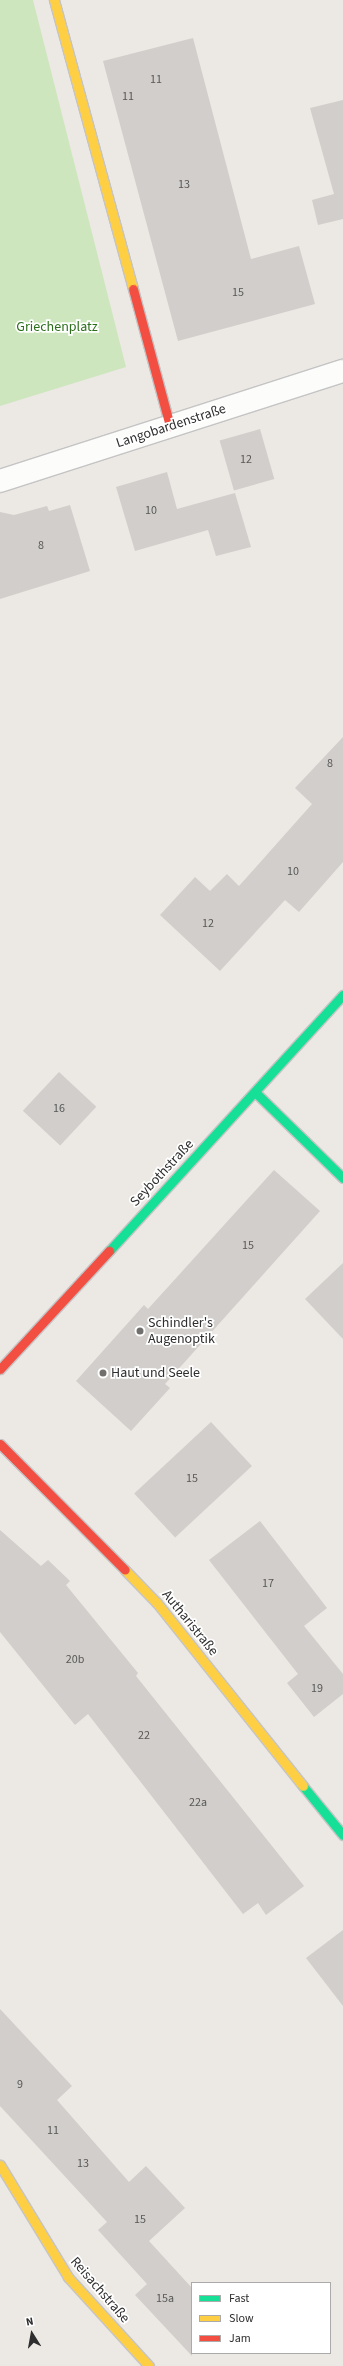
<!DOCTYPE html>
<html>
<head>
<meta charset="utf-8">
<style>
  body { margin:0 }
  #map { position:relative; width:343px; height:2366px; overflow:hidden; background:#ece8e4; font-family:"Source Sans 3",sans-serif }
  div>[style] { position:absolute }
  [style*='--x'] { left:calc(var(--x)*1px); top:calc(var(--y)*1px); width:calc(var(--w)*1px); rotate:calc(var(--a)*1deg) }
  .green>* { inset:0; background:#cee6be }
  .building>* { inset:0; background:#d1cecb; transform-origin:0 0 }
  .roads { filter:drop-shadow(1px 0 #c5c4c5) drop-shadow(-1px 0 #c5c4c5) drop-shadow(0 1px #c5c4c5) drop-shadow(0 -1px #c5c4c5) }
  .street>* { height:22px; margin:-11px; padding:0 11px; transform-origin:11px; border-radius:11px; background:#fcfcfb }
  .fast>* { height:9px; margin:-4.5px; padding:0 4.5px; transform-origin:4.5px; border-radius:4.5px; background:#16e098 }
  .slow>* { height:9px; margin:-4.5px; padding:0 4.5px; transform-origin:4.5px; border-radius:4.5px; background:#ffcf43 }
  .jam>* { height:9px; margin:-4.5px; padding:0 4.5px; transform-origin:4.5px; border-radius:4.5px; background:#f24e42 }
  .dots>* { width:11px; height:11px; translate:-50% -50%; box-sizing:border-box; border:2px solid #fff; border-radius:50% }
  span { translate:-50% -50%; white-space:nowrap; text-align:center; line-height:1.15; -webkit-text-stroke:3.5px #fff; paint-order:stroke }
  .number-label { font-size:12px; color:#585857 }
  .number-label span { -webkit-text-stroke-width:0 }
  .park-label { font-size:14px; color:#2c6e1b }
  .street-label { font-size:14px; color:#2e2e2e }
  .poi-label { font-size:14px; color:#2e2e2e }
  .left { translate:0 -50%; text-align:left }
  .legend { position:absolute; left:191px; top:2282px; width:140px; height:72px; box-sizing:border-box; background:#fff; border:1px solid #ababab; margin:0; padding:5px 7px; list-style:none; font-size:12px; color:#2e2e2e }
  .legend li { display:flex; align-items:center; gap:8px; height:20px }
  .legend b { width:20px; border:1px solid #ababab }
  .north { position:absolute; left:12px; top:2314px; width:40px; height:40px; -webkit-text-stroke:3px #fff; paint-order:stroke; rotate:349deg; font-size:11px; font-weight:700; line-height:16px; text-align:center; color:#2e2e2e }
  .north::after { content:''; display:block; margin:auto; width:14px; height:18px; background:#2e2e2e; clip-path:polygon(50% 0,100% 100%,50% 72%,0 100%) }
</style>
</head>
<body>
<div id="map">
  <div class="green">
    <div style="clip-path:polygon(0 0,33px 0,126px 367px,0 406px)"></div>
  </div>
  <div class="building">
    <div style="clip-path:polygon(193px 38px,251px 259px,299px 246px,315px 304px,178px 341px,103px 61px)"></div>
    <div style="clip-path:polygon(343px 100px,343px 219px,318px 225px,312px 200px,334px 194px,310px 108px)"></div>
    <div style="left:260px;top:429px;width:52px;height:42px;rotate:74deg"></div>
    <div style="clip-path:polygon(167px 472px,177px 509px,235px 493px,251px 547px,216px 556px,208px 530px,135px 551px,116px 487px)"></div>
    <div style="clip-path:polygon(70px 505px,90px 571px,0 599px,0 512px,14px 515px,47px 506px,49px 511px)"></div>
    <div style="clip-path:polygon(343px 737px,343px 862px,299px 912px,285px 900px,220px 971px,160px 915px,195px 877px,210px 891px,227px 874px,239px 886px,312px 804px,295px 788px)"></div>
    <div style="left:59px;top:1072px;width:51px;height:53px;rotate:43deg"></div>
    <div style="clip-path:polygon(274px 1170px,320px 1211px,165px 1384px,170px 1388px,131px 1431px,76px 1381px,144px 1305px,148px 1309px)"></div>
    <div style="clip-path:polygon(343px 1263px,343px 1339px,305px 1299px)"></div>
    <div style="left:211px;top:1422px;width:60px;height:105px;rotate:47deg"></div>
    <div style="clip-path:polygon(260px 1521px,327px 1608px,304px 1626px,343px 1674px,343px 1694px,314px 1717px,287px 1683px,298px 1674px,209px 1560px)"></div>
    <div style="clip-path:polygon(0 1530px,41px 1566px,48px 1560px,70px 1581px,66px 1585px,138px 1673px,136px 1676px,304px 1886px,266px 1915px,258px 1903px,243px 1914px,88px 1714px,75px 1725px,0 1632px)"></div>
    <div style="clip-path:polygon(343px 1930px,343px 2006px,306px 1958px)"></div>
    <div style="clip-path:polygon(0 2009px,72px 2086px,57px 2100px,129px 2182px,146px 2166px,185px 2208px,149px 2241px,192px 2288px,192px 2356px,135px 2295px,147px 2284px,98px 2230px,107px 2222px,0 2106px)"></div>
  </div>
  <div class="roads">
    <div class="street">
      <div style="--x:0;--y:481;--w:360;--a:-17.8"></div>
    </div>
    <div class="fast">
      <div style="--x:255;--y:1092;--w:123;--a:44.3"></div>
      <div style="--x:109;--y:1251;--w:347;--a:-47.6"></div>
      <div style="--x:303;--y:1786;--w:63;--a:50.8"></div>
    </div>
    <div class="slow">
      <div style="--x:54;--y:0;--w:300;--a:74.7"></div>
      <div style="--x:125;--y:1570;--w:46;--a:45.9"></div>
      <div style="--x:157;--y:1603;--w:234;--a:51.4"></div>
      <div style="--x:0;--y:2165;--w:131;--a:58.7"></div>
      <div style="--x:68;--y:2277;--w:120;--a:47.7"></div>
    </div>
    <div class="jam">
      <div style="--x:133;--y:289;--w:142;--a:74.9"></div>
      <div style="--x:0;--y:1369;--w:161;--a:-47.3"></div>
      <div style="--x:0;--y:1444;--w:177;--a:45.2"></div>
    </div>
  </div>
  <div class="dots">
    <div style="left:140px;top:1331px;background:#706f6e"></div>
    <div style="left:103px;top:1373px;background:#706f6e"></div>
  </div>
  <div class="number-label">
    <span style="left:156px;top:80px">11</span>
    <span style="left:128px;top:97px">11</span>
    <span style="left:184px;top:185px">13</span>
    <span style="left:238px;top:293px">15</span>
    <span style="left:246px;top:460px">12</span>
    <span style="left:151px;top:511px">10</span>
    <span style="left:41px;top:546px">8</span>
    <span style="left:330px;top:764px">8</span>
    <span style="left:293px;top:872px">10</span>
    <span style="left:208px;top:924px">12</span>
    <span style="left:59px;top:1109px">16</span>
    <span style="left:248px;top:1246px">15</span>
    <span style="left:192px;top:1479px">15</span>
    <span style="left:268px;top:1584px">17</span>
    <span style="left:75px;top:1660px">20b</span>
    <span style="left:317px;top:1689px">19</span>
    <span style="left:144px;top:1736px">22</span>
    <span style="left:198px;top:1803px">22a</span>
    <span style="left:20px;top:2085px">9</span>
    <span style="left:53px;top:2131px">11</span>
    <span style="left:83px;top:2164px">13</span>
    <span style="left:140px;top:2220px">15</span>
    <span style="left:165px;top:2299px">15a</span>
  </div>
  <div class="park-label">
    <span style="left:57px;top:327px">Griechenplatz</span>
  </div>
  <div class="street-label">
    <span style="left:171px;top:426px;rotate:-18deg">Langobardenstraße</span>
    <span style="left:162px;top:1173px;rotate:-47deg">Seybothstraße</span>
    <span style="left:190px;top:1623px;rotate:51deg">Autharistraße</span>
    <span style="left:100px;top:2290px;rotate:49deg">Reisachstraße</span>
  </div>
  <div class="poi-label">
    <span class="left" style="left:148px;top:1331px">Schindler's<br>Augenoptik</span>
    <span class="left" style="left:111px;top:1373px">Haut und Seele</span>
  </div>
  <ul class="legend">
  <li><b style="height:5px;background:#16e098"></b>Fast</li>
  <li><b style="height:5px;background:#ffcf43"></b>Slow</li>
  <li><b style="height:5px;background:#f24e42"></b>Jam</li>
  </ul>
  <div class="north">N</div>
</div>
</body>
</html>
